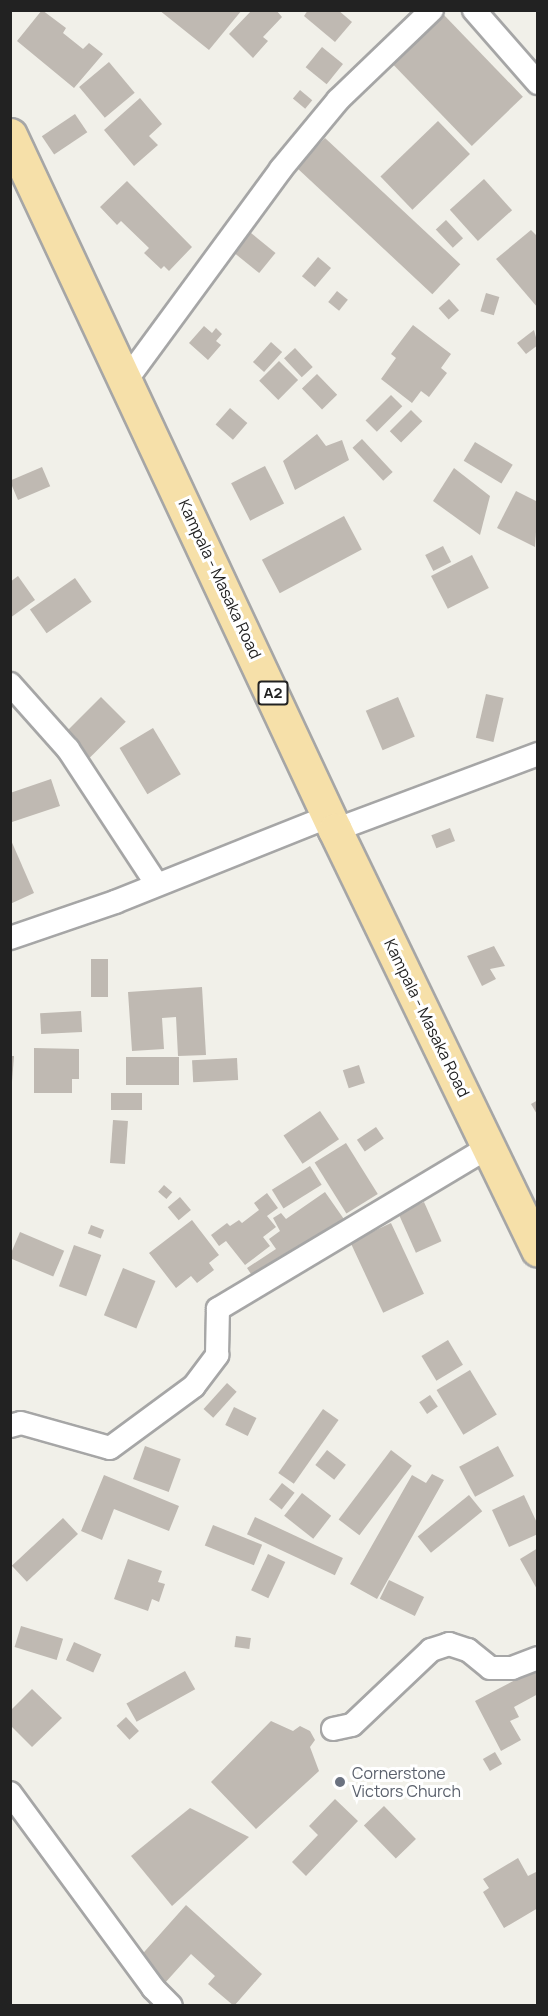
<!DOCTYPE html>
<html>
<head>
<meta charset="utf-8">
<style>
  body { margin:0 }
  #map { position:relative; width:548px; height:2016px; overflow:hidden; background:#f1f0e9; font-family:Manrope,sans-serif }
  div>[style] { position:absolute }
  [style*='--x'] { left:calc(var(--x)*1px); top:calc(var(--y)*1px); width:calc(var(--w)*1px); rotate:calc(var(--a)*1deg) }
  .building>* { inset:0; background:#bfb9b2; transform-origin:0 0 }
  .roads { filter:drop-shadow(2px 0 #a6a6a6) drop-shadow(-2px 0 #a6a6a6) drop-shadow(0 2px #a6a6a6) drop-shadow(0 -2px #a6a6a6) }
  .street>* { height:22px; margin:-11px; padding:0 11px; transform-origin:11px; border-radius:11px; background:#fff }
  .primary>* { height:33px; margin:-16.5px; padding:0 16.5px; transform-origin:16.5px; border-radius:16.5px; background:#f6e0a9 }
  .dots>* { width:16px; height:16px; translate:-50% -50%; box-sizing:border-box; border:3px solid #fff; border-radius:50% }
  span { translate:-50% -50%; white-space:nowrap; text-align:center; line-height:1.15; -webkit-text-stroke:6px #fff; paint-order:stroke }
  .shield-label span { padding:2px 4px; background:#fff; border:2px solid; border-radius:4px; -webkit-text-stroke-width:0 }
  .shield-label { font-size:15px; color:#222; font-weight:700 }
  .street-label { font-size:16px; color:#222 }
  .worship-label { font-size:16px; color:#5b616d }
  .left { translate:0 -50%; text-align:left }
  .frame { position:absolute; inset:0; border:12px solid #222; pointer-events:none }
</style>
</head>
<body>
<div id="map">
  <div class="building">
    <div style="clip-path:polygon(42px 10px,66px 28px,63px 33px,83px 49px,89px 43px,103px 54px,74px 88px,17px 41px)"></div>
    <div style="clip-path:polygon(159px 10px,242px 10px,209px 50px)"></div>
    <div style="clip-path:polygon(252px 10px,276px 10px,282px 17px,263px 37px,268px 41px,253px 58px,229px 34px)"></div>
    <div style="clip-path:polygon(308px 10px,338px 10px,352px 22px,335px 42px,304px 16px)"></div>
    <div style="left:443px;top:14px;width:115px;height:71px;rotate:46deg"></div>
    <div style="left:322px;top:47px;width:27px;height:26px;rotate:39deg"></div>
    <div style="left:109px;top:62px;width:40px;height:39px;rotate:50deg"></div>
    <div style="left:300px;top:90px;width:16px;height:11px;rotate:40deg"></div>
    <div style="clip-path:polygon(140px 98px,162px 124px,149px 136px,158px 145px,134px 166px,104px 130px)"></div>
    <div style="left:75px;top:114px;width:22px;height:40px;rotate:56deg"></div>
    <div style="left:438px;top:121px;width:46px;height:80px;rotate:46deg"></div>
    <div style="left:325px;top:138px;width:185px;height:41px;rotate:43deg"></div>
    <div style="left:484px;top:179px;width:42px;height:46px;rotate:48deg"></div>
    <div style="clip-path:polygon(127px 181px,192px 247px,169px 271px,164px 266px,161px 269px,144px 253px,149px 248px,121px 221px,117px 225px,100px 207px)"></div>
    <div style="left:446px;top:220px;width:25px;height:14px;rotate:47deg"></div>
    <div style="left:246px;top:229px;width:38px;height:26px;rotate:39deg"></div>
    <div style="clip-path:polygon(531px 230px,538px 237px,538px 308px,496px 259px)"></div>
    <div style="left:318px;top:257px;width:17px;height:25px;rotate:40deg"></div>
    <div style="left:337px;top:291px;width:14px;height:14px;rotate:39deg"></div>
    <div style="left:486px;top:293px;width:14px;height:19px;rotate:17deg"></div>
    <div style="left:449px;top:299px;width:15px;height:14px;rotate:48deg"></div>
    <div style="clip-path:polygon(413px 325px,451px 354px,441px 368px,447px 373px,429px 397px,421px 391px,412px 403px,381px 379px,396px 358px,391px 354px)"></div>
    <div style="clip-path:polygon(204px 326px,212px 333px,216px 328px,222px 334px,216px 341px,221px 345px,208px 360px,189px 343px)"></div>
    <div style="clip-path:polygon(534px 330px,538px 345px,526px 354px,517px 343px)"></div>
    <div style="left:271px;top:342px;width:15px;height:27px;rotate:42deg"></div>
    <div style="left:295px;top:348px;width:26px;height:15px;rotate:47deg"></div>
    <div style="left:279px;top:361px;width:27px;height:28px;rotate:45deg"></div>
    <div style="left:317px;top:374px;width:29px;height:21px;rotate:46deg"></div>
    <div style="left:391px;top:395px;width:16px;height:36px;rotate:45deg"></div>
    <div style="left:230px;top:408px;width:23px;height:22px;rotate:41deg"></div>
    <div style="left:411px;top:410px;width:16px;height:30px;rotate:45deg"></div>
    <div style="clip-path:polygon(317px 434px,326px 446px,342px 440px,349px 460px,295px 490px,283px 461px)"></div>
    <div style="left:362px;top:439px;width:45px;height:13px;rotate:47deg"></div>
    <div style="left:475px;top:442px;width:44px;height:22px;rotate:31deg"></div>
    <div style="left:265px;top:466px;width:42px;height:38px;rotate:63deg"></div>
    <div style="left:42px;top:467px;width:21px;height:35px;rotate:67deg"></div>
    <div style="clip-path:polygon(454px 468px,490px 496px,480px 535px,433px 501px)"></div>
    <div style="clip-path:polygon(516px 491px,538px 502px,535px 547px,497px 528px)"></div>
    <div style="left:344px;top:516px;width:38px;height:93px;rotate:62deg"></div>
    <div style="left:443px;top:546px;width:18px;height:20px;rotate:63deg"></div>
    <div style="left:472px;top:555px;width:37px;height:46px;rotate:63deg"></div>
    <div style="clip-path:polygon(18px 576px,35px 600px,10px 618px,10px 582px)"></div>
    <div style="left:75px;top:578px;width:29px;height:55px;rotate:55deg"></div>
    <div style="left:486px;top:694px;width:18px;height:45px;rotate:13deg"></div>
    <div style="left:101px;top:697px;width:35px;height:52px;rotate:45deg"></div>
    <div style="left:398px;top:697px;width:43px;height:35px;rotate:67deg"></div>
    <div style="left:153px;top:728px;width:54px;height:39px;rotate:59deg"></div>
    <div style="clip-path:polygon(51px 779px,60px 806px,12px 822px,10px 793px)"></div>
    <div style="left:450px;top:828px;width:14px;height:20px;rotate:69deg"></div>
    <div style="clip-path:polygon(10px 838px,34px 893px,10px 904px)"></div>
    <div style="clip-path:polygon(494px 946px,505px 966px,490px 969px,496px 979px,482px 986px,467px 956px)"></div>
    <div style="left:91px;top:959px;width:17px;height:38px"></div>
    <div style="clip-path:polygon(202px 987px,206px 1055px,178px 1056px,176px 1017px,162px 1018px,164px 1049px,132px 1051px,128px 992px)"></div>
    <div style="left:81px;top:1011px;width:21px;height:41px;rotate:87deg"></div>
    <div style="clip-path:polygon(34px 1048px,79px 1049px,79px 1079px,72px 1079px,72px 1093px,34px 1093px)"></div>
    <div style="clip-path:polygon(10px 1056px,14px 1056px,12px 1082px,10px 1082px)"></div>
    <div style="left:126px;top:1057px;width:53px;height:28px"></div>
    <div style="left:237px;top:1058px;width:22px;height:45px;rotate:87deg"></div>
    <div style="left:359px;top:1065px;width:19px;height:17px;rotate:72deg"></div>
    <div style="left:142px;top:1093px;width:17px;height:31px;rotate:90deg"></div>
    <div style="clip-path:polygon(538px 1100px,538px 1116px,531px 1104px)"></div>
    <div style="left:320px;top:1111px;width:34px;height:44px;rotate:56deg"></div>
    <div style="left:113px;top:1120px;width:15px;height:43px;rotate:4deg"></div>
    <div style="left:376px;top:1127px;width:14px;height:23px;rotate:56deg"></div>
    <div style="left:346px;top:1143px;width:60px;height:37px;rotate:58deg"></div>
    <div style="left:310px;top:1166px;width:22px;height:45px;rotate:58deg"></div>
    <div style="left:164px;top:1185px;width:11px;height:9px;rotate:41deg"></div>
    <div style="clip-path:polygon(325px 1192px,346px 1222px,257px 1283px,247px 1268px,276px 1249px,269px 1239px,280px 1231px,273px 1218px,281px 1213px,286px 1219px)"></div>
    <div style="clip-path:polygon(267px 1193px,278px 1208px,267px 1216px,276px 1227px,263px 1237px,270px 1246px,245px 1265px,226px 1241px,219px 1246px,211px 1235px,227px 1223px,230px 1226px,239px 1220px,242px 1223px,259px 1210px,254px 1203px)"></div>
    <div style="left:180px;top:1197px;width:17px;height:16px;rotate:50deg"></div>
    <div style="left:424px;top:1202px;width:43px;height:28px;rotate:66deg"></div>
    <div style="clip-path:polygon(192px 1220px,219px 1255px,209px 1263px,214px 1270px,197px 1283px,191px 1276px,176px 1288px,149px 1253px)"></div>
    <div style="left:391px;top:1223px;width:78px;height:45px;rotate:65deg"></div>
    <div style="left:91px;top:1225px;width:14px;height:9px;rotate:21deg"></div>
    <div style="left:20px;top:1232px;width:48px;height:28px;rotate:23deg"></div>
    <div style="left:74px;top:1245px;width:29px;height:44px;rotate:20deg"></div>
    <div style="left:123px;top:1268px;width:35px;height:51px;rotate:22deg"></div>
    <div style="left:448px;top:1340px;width:29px;height:31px;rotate:59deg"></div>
    <div style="left:470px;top:1370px;width:52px;height:39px;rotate:59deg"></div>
    <div style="left:227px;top:1383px;width:13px;height:35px;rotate:42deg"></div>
    <div style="left:430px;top:1395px;width:14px;height:13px;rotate:56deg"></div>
    <div style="left:234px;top:1407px;width:25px;height:20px;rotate:26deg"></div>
    <div style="left:323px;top:1409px;width:19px;height:78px;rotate:35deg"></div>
    <div style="left:145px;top:1446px;width:38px;height:35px;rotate:20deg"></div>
    <div style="left:498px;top:1446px;width:34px;height:44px;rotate:62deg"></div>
    <div style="left:327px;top:1450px;width:24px;height:19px;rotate:38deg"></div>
    <div style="left:391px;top:1450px;width:26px;height:87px;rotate:37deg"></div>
    <div style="clip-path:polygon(432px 1474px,444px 1480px,377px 1599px,350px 1584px,412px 1475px,426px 1483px)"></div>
    <div style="clip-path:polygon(104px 1475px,179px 1506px,169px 1531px,114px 1509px,102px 1540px,81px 1531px)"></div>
    <div style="left:282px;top:1483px;width:16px;height:21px;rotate:38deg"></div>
    <div style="left:302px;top:1493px;width:37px;height:29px;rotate:38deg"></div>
    <div style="left:469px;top:1495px;width:21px;height:66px;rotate:51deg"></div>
    <div style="clip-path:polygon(524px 1495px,538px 1525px,538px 1534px,509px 1547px,492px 1510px)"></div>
    <div style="left:255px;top:1517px;width:97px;height:19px;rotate:25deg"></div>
    <div style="left:63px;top:1518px;width:22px;height:70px;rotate:47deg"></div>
    <div style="left:213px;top:1525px;width:53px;height:22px;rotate:22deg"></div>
    <div style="clip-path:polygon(538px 1548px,538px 1591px,520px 1559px)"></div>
    <div style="left:268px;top:1554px;width:19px;height:40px;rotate:25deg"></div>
    <div style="clip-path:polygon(128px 1559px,162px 1571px,158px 1582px,165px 1584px,159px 1602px,152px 1599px,148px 1611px,114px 1599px)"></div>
    <div style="left:389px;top:1580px;width:39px;height:21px;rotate:26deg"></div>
    <div style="left:21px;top:1626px;width:44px;height:22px;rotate:17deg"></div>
    <div style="left:236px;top:1636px;width:15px;height:11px;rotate:8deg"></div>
    <div style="left:74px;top:1642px;width:30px;height:20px;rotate:24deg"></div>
    <div style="clip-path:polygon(538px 1668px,538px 1694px,514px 1707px,519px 1717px,510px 1721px,521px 1740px,501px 1751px,475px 1701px)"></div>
    <div style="left:185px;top:1671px;width:21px;height:67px;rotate:61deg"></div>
    <div style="clip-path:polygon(32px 1689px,62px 1718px,32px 1747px,10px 1725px,10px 1711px)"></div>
    <div style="left:126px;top:1717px;width:19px;height:13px;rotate:47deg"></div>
    <div style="clip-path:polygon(271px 1721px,293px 1731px,300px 1726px,310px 1731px,315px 1740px,310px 1747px,319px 1771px,256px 1829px,211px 1782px)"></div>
    <div style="left:495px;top:1752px;width:14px;height:14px;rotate:60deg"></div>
    <div style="clip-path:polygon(335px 1799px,358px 1821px,306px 1876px,292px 1862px,318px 1835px,309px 1826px)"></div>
    <div style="left:384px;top:1806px;width:46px;height:28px;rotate:46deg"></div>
    <div style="clip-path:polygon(190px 1808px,249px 1837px,172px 1906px,131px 1856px)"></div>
    <div style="clip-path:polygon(518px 1858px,528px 1876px,536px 1872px,538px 1875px,538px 1908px,504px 1928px,483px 1892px,489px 1888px,483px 1879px)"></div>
    <div style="clip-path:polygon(186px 1905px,262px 1974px,234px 2006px,208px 1984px,215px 1976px,191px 1954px,164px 1984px,137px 1960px)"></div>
  </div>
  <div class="roads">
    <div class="street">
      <div style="--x:474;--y:10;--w:97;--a:48.8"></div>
      <div style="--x:127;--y:379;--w:260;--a:-53.7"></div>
      <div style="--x:281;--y:169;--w:89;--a:-50.4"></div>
      <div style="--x:338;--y:100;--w:130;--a:-43.8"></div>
      <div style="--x:10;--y:684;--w:87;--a:48.3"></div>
      <div style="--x:68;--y:749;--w:160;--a:56.7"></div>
      <div style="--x:335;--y:830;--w:217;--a:-20.5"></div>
      <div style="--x:10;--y:938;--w:111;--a:-18.9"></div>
      <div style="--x:115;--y:902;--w:232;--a:-21.8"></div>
      <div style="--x:10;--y:1426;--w:11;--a:-15"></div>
      <div style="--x:21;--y:1423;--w:92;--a:15.7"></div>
      <div style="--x:110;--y:1448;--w:104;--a:-36.4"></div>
      <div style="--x:194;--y:1386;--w:39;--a:-53"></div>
      <div style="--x:217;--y:1355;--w:46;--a:-88.8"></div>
      <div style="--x:218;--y:1309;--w:316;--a:-30.9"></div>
      <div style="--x:333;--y:1729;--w:19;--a:-12"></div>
      <div style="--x:352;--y:1725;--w:109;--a:-43.5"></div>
      <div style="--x:431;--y:1650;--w:19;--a:-18"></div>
      <div style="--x:449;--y:1644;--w:20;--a:18"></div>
      <div style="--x:468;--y:1650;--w:28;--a:39"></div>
      <div style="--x:490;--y:1668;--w:22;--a:0"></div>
      <div style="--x:512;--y:1668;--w:28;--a:-21"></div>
      <div style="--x:10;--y:1793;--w:242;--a:53.7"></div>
      <div style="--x:153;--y:1988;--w:25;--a:45"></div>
    </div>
    <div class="primary">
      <div style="--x:10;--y:135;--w:767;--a:64.94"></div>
      <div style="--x:335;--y:830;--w:466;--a:64.2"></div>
    </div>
  </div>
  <div class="dots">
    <div style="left:340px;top:1782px;background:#6b7280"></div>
  </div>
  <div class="shield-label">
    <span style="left:273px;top:693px">A2</span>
  </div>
  <div class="street-label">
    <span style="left:220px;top:579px;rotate:65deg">Kampala - Masaka Road</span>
    <span style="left:427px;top:1018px;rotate:64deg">Kampala - Masaka Road</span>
  </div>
  <div class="worship-label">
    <span class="left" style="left:352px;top:1782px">Cornerstone<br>Victors Church</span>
  </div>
  <div class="frame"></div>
</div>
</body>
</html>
